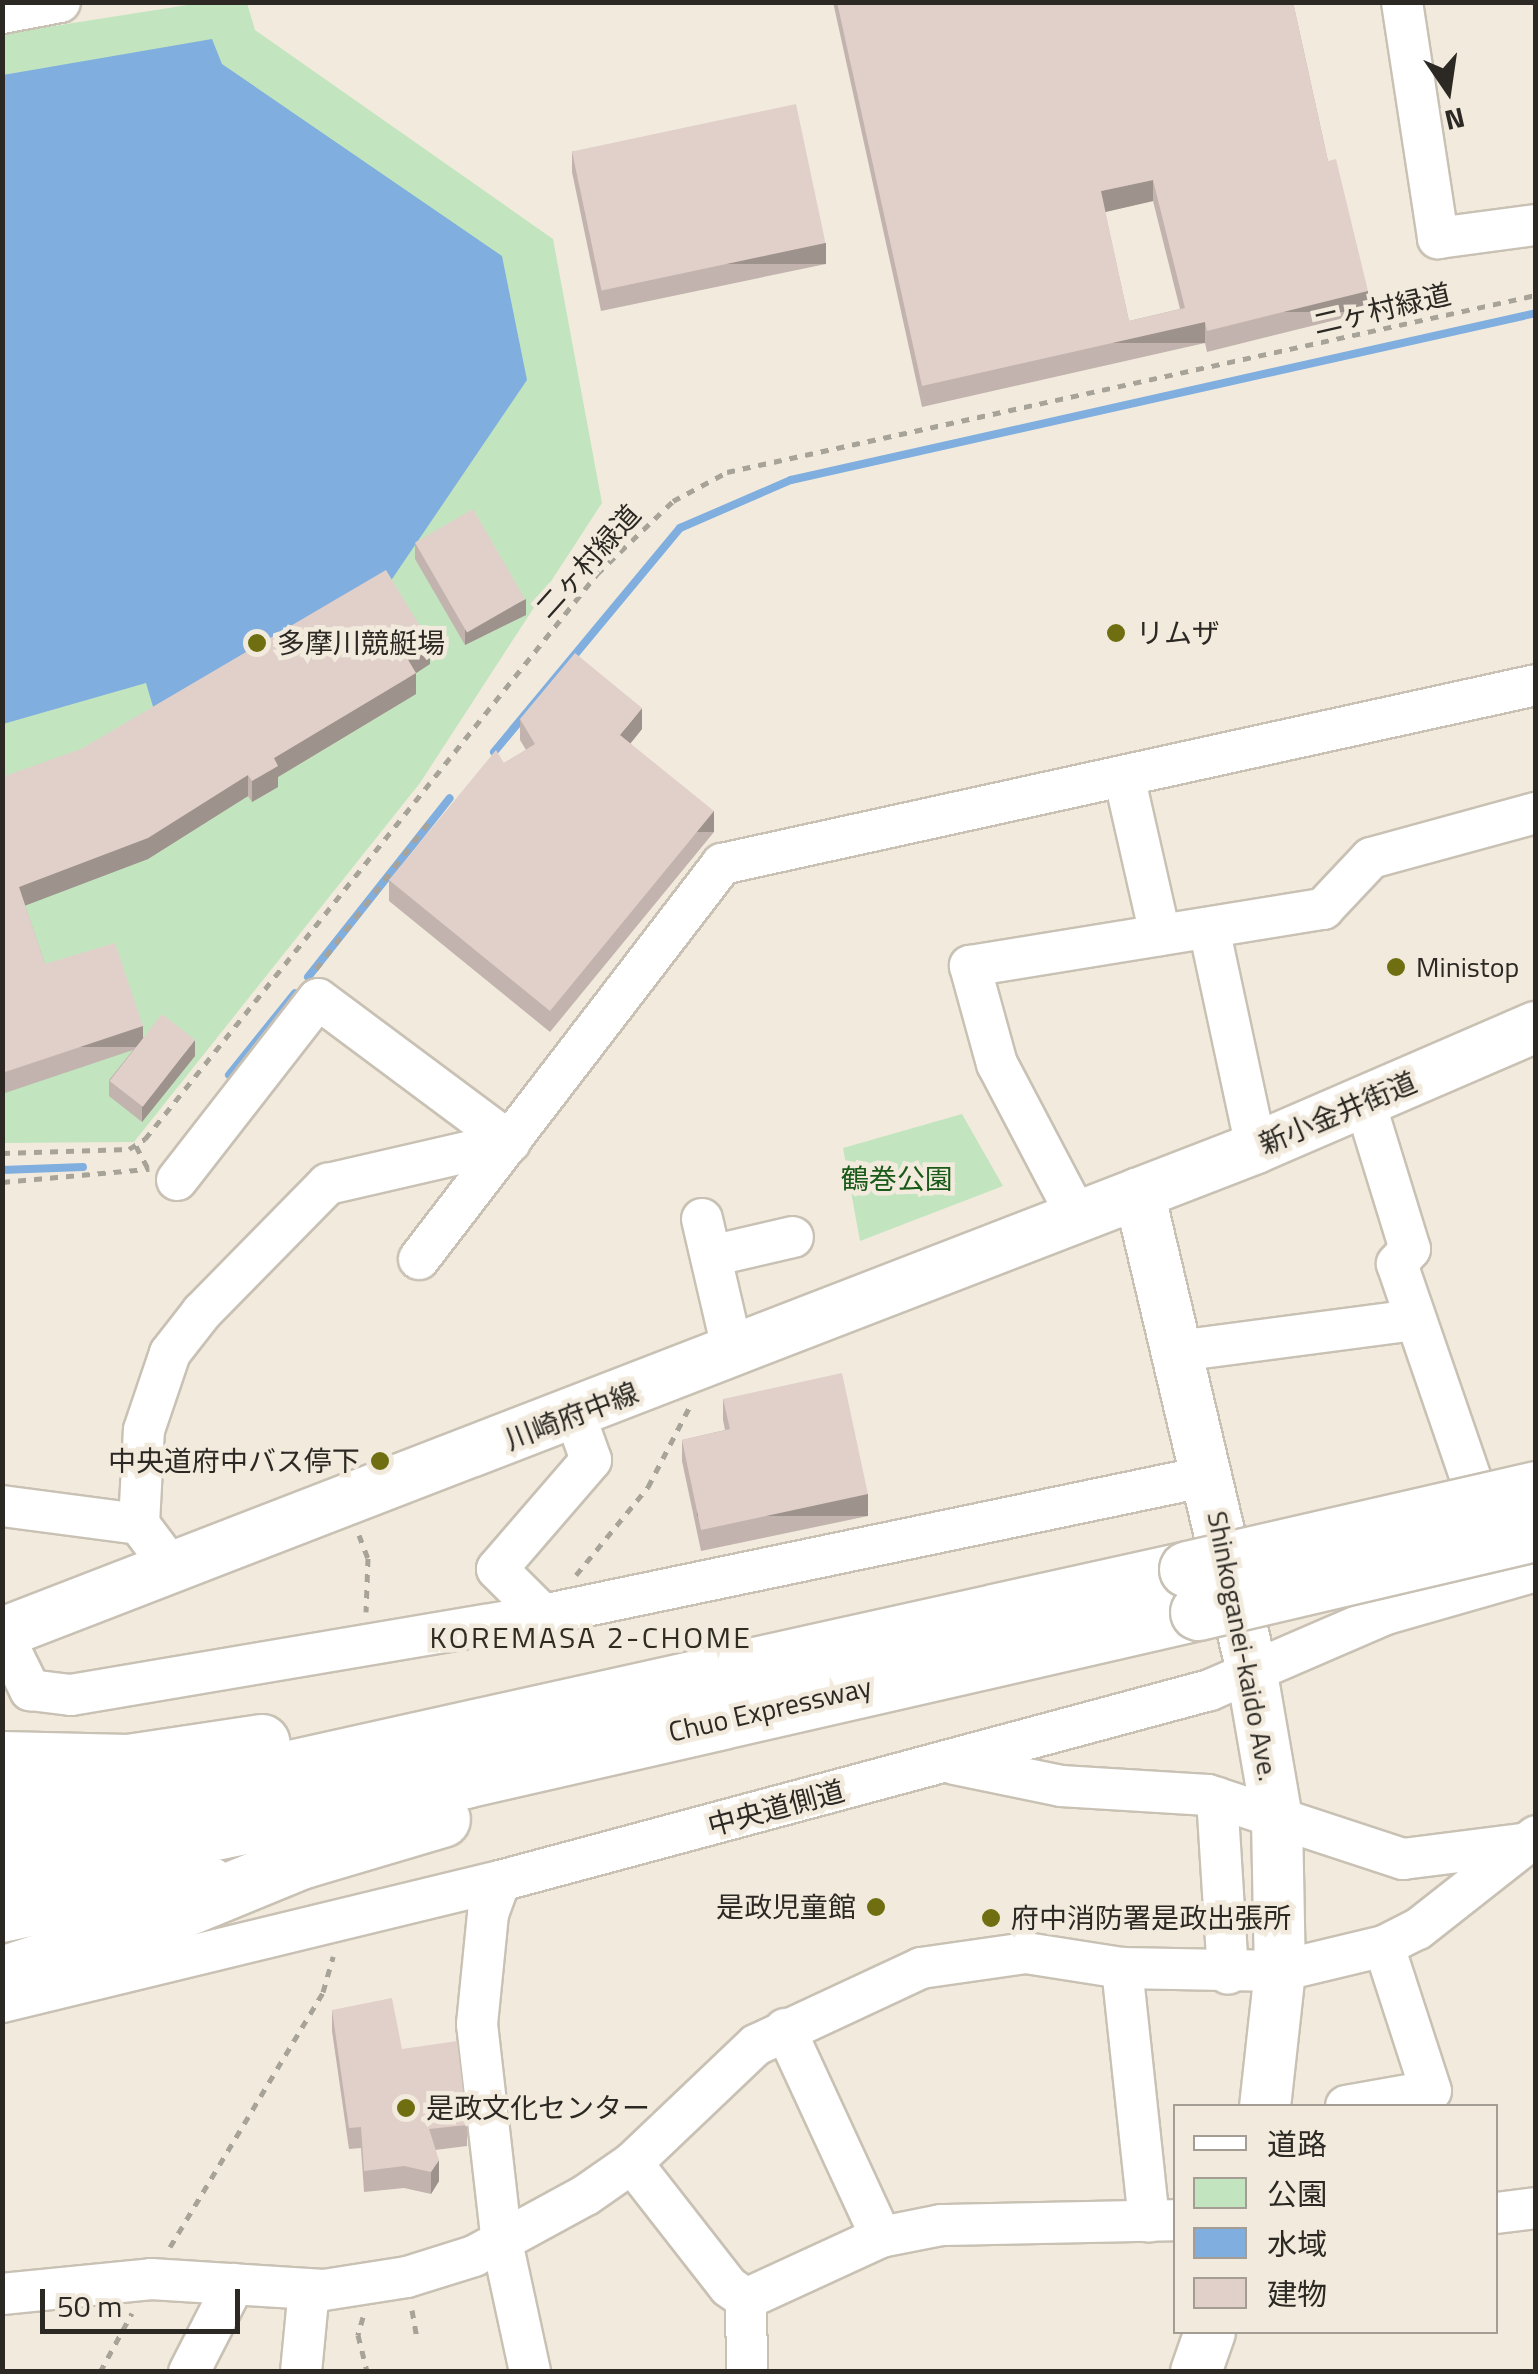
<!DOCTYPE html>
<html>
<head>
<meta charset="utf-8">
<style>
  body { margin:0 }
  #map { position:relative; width:1538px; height:2374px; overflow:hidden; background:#f2ebdd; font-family:"Titillium Web","Noto Sans JP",sans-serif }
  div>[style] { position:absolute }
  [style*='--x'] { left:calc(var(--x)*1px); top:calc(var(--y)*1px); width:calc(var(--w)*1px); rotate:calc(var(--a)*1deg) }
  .green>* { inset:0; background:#c2e5bf }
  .water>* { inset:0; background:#80aedf }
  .stream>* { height:8px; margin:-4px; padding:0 4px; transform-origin:4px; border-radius:4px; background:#80aedf }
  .path>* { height:5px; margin-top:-2.5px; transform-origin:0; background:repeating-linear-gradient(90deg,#a8a398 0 8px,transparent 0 16px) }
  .roads { filter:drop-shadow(2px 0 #c8c1b4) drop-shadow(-2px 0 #c8c1b4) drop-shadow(0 2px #c8c1b4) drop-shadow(0 -2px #c8c1b4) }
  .minor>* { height:40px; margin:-20px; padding:0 20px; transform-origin:20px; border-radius:20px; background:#fff }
  .major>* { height:50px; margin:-25px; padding:0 25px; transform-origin:25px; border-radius:25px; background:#fff }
  .highway>* { height:55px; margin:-27.5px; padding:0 27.5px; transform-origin:27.5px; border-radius:27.5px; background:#fff }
  .bridges { filter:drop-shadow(2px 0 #c8c1b4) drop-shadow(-2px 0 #c8c1b4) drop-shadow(0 2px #c8c1b4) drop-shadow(0 -2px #c8c1b4) }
  .highway-bridge>* { height:55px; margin:-27.5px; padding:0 27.5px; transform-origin:27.5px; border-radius:27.5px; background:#fff }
  .wall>* { inset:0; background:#c2b3ae }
  .shaded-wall>* { inset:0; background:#9e928d; transform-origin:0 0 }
  .building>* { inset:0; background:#e1d0ca; transform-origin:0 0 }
  .dots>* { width:28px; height:28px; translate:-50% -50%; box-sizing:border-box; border:5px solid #f2ebdd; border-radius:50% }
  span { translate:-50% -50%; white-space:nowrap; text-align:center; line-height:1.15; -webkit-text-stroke:9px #f2ebdd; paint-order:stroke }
  .street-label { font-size:28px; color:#2c2924 }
  .poi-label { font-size:28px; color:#2c2924 }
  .left { translate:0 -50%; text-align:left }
  .right { translate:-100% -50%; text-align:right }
  .park-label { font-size:28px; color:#1a5a19 }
  .neighbourhood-label { font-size:30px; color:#312c21; letter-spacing:2.5px }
  .frame { position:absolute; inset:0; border:5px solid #2c2924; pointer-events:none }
  .legend { position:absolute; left:1173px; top:2104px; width:325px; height:230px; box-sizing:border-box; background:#f2ebdd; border:2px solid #a39d93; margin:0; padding:12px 18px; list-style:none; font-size:30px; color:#2c2924 }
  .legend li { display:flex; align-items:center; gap:20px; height:50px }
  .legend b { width:50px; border:2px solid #a39d93 }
  .north { position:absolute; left:1398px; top:40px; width:100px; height:100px; -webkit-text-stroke:8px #f2ebdd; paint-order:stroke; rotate:167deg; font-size:28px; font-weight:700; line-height:40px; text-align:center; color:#2c2924 }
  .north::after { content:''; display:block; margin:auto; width:35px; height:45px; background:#2c2924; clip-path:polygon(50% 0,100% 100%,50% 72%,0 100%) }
  .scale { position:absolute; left:40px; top:2289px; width:200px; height:45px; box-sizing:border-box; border:5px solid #2c2924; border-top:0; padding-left:12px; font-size:30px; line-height:35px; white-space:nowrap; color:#2c2924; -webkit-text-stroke:8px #f2ebdd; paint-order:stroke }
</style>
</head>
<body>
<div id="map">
  <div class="green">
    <div style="clip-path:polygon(200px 3px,247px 3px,255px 30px,553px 239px,602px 503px,420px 783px,134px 1142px,3px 1143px,3px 34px)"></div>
    <div style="clip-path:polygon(962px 1114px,1003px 1186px,860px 1241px,843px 1148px)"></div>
  </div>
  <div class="water">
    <div style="clip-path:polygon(212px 39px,222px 64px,502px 256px,527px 380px,388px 585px,154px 710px,146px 683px,3px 724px,3px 75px)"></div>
  </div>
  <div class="stream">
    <div style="--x:494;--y:752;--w:291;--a:-50.3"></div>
    <div style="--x:680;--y:528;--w:121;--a:-23.4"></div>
    <div style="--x:791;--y:480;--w:763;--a:-12.63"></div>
    <div style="--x:308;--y:977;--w:228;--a:-51.6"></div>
    <div style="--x:229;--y:1075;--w:105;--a:-51.2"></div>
    <div style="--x:2;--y:1170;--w:81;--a:-2.1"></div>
  </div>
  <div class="path">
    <div style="--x:316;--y:969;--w:187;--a:-52.4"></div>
    <div style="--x:136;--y:1146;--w:24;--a:62"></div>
    <div style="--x:2;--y:1153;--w:127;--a:-1.8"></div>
    <div style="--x:129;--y:1149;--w:19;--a:-32"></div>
    <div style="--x:145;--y:1139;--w:724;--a:-51.34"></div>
    <div style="--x:597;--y:574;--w:105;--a:-43.8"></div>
    <div style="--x:673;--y:501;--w:61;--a:-28.2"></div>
    <div style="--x:727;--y:472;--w:828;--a:-12.34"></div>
    <div style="--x:2;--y:1182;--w:148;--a:-5.1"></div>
    <div style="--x:359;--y:1535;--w:25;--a:69"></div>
    <div style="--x:368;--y:1558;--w:54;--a:92.1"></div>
    <div style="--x:576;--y:1575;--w:114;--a:-50.7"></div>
    <div style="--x:648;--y:1487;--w:89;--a:-62.6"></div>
    <div style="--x:170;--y:2247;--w:297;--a:-59"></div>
    <div style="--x:323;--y:1992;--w:37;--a:-74"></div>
    <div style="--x:412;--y:2310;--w:27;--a:80"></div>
    <div style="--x:363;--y:2317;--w:19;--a:106"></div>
    <div style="--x:358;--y:2335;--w:38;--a:76"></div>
    <div style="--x:100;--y:2372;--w:67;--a:-61.5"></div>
  </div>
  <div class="roads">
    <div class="minor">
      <div style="--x:1402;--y:2;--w:239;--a:81.3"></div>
      <div style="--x:1438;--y:238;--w:99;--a:-7.6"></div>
      <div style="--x:2;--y:13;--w:59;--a:-10.7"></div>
      <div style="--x:1124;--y:776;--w:163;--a:77.2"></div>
      <div style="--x:1209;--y:928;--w:225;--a:77.9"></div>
      <div style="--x:1365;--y:1103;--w:153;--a:72.9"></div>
      <div style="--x:1410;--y:1249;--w:20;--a:131"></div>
      <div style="--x:1397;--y:1264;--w:279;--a:71"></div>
      <div style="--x:177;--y:1180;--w:229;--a:-52.1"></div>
      <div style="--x:318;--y:999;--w:239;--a:36.7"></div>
      <div style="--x:1078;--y:1218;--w:174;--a:-117.7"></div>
      <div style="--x:997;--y:1064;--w:102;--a:-105.4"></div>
      <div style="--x:970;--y:966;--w:358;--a:-9.2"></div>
      <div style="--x:1323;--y:909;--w:70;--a:-46.7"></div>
      <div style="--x:1371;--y:858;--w:171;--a:-15.3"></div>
      <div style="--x:702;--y:1219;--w:137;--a:76.9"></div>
      <div style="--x:711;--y:1256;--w:84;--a:-13"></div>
      <div style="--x:419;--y:1259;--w:498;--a:-52.5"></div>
      <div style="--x:722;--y:864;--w:833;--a:-12.4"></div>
      <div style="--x:1178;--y:1351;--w:238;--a:-7.5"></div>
      <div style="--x:2;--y:1506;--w:138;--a:7.5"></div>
      <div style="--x:172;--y:1568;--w:55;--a:-126.9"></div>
      <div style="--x:139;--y:1524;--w:94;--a:-87"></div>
      <div style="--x:144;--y:1430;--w:81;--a:-71.3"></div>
      <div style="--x:170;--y:1353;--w:52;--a:-52"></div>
      <div style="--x:202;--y:1312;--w:180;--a:-45.5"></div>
      <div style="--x:328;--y:1184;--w:187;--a:-13"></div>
      <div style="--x:543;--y:1615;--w:65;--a:-135"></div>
      <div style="--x:497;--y:1569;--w:144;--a:-49.2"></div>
      <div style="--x:591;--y:1460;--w:48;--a:-109.6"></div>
      <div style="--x:2;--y:1633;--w:64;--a:63.8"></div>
      <div style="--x:30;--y:1690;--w:41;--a:7"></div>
      <div style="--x:71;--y:1695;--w:479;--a:-9.6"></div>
      <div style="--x:543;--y:1615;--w:679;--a:-11.81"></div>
      <div style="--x:954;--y:1764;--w:109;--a:11.6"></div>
      <div style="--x:1061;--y:1786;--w:147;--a:3.5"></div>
      <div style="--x:1208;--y:1795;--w:205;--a:18.2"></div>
      <div style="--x:1403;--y:1859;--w:119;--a:-7.2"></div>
      <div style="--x:2;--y:1789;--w:66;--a:-12.2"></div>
      <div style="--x:1217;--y:1798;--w:176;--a:86.4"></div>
      <div style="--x:500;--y:1881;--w:35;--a:110"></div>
      <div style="--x:488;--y:1914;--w:111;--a:95.7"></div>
      <div style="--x:477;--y:2024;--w:219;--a:83.5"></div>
      <div style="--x:502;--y:2242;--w:133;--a:77.8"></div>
      <div style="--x:2;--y:1922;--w:215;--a:-11.8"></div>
      <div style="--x:1122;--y:1968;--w:255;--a:83.9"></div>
      <div style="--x:2;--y:2002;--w:512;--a:-13.66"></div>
      <div style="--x:500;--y:1881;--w:735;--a:-15.06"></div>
      <div style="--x:1210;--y:1690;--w:192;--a:-23.4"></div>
      <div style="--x:1386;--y:1614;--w:156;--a:-16"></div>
      <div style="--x:785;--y:2029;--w:229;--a:65.2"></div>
      <div style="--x:1346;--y:2106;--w:86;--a:-10"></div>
      <div style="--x:1431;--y:2091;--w:152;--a:-108"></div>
      <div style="--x:632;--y:2163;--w:157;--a:52"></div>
      <div style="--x:729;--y:2287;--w:21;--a:35"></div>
      <div style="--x:1496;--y:2213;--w:40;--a:-7.1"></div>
      <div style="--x:2;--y:2294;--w:150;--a:-5.7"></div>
      <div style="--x:151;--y:2279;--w:173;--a:3.6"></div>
      <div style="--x:324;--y:2290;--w:84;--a:-8.9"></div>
      <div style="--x:407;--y:2277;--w:70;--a:-17.4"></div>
      <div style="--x:474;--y:2256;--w:128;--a:-28.6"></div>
      <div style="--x:586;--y:2195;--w:56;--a:-34.8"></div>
      <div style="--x:632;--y:2163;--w:171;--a:-43.6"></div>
      <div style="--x:756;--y:2045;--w:182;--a:-25"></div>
      <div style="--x:921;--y:1968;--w:106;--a:-8.1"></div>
      <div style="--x:1026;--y:1953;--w:97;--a:8.9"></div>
      <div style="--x:1122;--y:1968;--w:158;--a:1.1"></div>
      <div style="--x:1280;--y:1971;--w:107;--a:-13.5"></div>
      <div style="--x:1384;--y:1946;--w:38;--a:-27"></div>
      <div style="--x:1418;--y:1929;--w:150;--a:-38.2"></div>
      <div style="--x:746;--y:2299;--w:149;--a:-24.7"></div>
      <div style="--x:881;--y:2237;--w:61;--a:-11.3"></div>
      <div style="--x:941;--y:2225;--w:235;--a:-1.2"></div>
      <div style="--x:746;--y:2299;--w:73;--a:89.2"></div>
      <div style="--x:189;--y:2372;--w:99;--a:-62.9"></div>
      <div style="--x:301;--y:2372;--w:83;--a:-84.5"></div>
    </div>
    <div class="major">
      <div style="--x:1139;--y:1193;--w:488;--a:76.7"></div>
      <div style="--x:1251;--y:1668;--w:153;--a:80.2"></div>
      <div style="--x:1277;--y:1819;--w:152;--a:88.9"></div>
      <div style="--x:1280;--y:1971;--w:136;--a:96.3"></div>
      <div style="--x:2;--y:1633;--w:1345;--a:-21.14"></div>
      <div style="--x:1256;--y:1148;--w:305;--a:-23.4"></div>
      <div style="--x:1196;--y:2372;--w:42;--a:-70.7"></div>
    </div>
    <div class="highway">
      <div style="--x:2;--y:1759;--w:126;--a:1.4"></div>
      <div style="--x:128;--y:1762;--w:135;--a:-8.5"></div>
      <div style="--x:2;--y:1832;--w:1214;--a:-12.51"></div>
      <div style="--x:2;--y:1876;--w:473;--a:-11.7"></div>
      <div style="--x:465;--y:1780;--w:752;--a:-12.91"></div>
      <div style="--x:2;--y:1974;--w:119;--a:-18.1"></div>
      <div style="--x:115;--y:1937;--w:200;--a:-22.3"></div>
      <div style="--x:300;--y:1861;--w:148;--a:-16.5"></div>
    </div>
  </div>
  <div class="bridges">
    <div class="highway-bridge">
      <div style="--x:1187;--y:1569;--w:358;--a:-12.9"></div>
      <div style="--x:1198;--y:1612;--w:347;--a:-13.2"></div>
    </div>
  </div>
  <div class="wall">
    <div style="clip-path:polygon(evenodd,833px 2px,1293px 2px,1328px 161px,1368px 312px,1207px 352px,1205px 343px,922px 407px,833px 2px,1153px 201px,1180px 309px,1129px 321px,1105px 212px,1153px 201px)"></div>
    <div style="clip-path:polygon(572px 151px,826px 264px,601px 311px,572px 172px)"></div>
    <div style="clip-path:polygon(415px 543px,526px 615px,465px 645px,415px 559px)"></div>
    <div style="clip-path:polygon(430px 664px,416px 673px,416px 694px,278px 777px,278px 787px,252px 802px,248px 796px,148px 859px,25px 905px,45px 964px,143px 1037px,195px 1056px,142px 1122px,109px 1096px,109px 1080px,133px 1050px,2px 1094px,2px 777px)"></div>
    <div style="clip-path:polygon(520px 719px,642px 729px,630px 744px,714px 832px,550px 1032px,389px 901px,389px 880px,504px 763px,526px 750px,520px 740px)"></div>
    <div style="clip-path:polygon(723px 1399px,868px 1516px,701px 1551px,682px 1461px,682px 1440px,725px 1430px,723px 1420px)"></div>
    <div style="clip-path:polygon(332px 2010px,402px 2049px,467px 2125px,467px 2146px,435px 2150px,439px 2181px,431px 2194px,404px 2188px,364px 2192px,361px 2148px,349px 2149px,332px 2031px)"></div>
  </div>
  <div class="shaded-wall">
    <div style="clip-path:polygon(1153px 180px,1153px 201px,1101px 213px,1101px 191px)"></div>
    <div style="left:826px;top:243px;width:21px;height:230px;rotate:90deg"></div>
    <div style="left:1368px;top:291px;width:21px;height:166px;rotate:90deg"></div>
    <div style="left:1205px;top:322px;width:21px;height:290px;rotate:90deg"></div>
    <div style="clip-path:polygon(526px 599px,526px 615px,465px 645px,465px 629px)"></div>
    <div style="clip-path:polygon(430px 643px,430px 664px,407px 679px,407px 658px)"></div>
    <div style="clip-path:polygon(416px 673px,416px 694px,278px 777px,278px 787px,252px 802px,252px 781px,274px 758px)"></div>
    <div style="clip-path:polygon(642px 708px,642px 729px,620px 756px,620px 735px)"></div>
    <div style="clip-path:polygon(248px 775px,248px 796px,148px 859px,19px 908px,19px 887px)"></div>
    <div style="left:714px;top:811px;width:21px;height:259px;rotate:90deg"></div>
    <div style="left:143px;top:1026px;width:21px;height:149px;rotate:90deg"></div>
    <div style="clip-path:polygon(195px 1040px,195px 1056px,142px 1122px,142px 1106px)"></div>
    <div style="left:868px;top:1494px;width:22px;height:171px;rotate:90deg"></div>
    <div style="clip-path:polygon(439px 2160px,439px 2181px,431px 2194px,431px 2172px)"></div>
  </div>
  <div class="building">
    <div style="clip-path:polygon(evenodd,837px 2px,1293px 2px,1328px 161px,1336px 159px,1368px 291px,1207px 331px,1205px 322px,922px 386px,837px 2px,1153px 180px,1185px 308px,1129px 321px,1101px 191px,1153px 180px)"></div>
    <div style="left:796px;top:104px;width:142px;height:229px;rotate:78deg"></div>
    <div style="left:473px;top:509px;width:104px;height:67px;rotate:60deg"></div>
    <div style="clip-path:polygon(386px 570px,430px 643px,407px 658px,416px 673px,274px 758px,278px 766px,252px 781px,248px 775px,148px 838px,19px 887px,45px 964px,115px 943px,143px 1026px,2px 1073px,2px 777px,81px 749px)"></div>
    <div style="clip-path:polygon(575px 653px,642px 708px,620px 735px,714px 811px,550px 1011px,389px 880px,496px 750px,504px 763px,535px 744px,520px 719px)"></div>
    <div style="left:162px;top:1014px;width:42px;height:85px;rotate:38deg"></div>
    <div style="clip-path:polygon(842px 1373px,868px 1494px,701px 1530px,682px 1440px,730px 1429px,723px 1399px)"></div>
    <div style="clip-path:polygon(392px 1998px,402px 2049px,457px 2041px,467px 2125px,429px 2129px,439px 2160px,431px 2172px,404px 2166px,364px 2171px,361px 2127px,349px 2128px,332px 2010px)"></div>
  </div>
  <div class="dots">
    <div style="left:1116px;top:633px;background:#6f6f12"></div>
    <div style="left:257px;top:643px;background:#6f6f12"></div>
    <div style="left:1396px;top:967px;background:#6f6f12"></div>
    <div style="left:380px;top:1461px;background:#6f6f12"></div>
    <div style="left:876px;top:1907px;background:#6f6f12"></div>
    <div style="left:991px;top:1918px;background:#6f6f12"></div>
    <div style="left:406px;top:2108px;background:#6f6f12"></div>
  </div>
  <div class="street-label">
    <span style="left:1382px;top:309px;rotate:-13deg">二ヶ村緑道</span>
    <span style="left:588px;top:561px;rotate:-48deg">二ヶ村緑道</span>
    <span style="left:1338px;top:1113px;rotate:-23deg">新小金井街道</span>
    <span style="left:572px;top:1416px;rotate:-21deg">川崎府中線</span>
    <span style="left:1243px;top:1646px;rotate:79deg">Shinkoganei-kaido Ave.</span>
    <span style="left:770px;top:1709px;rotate:-13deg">Chuo Expressway</span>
    <span style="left:776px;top:1808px;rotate:-15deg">中央道側道</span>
  </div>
  <div class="poi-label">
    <span class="left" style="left:1136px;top:633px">リムザ</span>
    <span class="left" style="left:277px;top:643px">多摩川競艇場</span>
    <span class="left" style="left:1416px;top:967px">Ministop</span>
    <span class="right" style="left:360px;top:1461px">中央道府中バス停下</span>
    <span class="right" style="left:856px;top:1907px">是政児童館</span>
    <span class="left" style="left:1011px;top:1918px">府中消防署是政出張所</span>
    <span class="left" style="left:426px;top:2108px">是政文化センター</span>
  </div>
  <div class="park-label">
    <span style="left:897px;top:1179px">鶴巻公園</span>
  </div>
  <div class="neighbourhood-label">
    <span style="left:591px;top:1637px">KOREMASA 2-CHOME</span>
  </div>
  <div class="frame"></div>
  <ul class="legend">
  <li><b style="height:12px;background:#fff"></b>道路</li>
  <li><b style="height:28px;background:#c2e5bf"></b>公園</li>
  <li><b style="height:28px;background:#80aedf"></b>水域</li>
  <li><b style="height:28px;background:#e1d0ca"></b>建物</li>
  </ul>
  <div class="north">N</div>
  <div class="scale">50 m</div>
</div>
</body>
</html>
